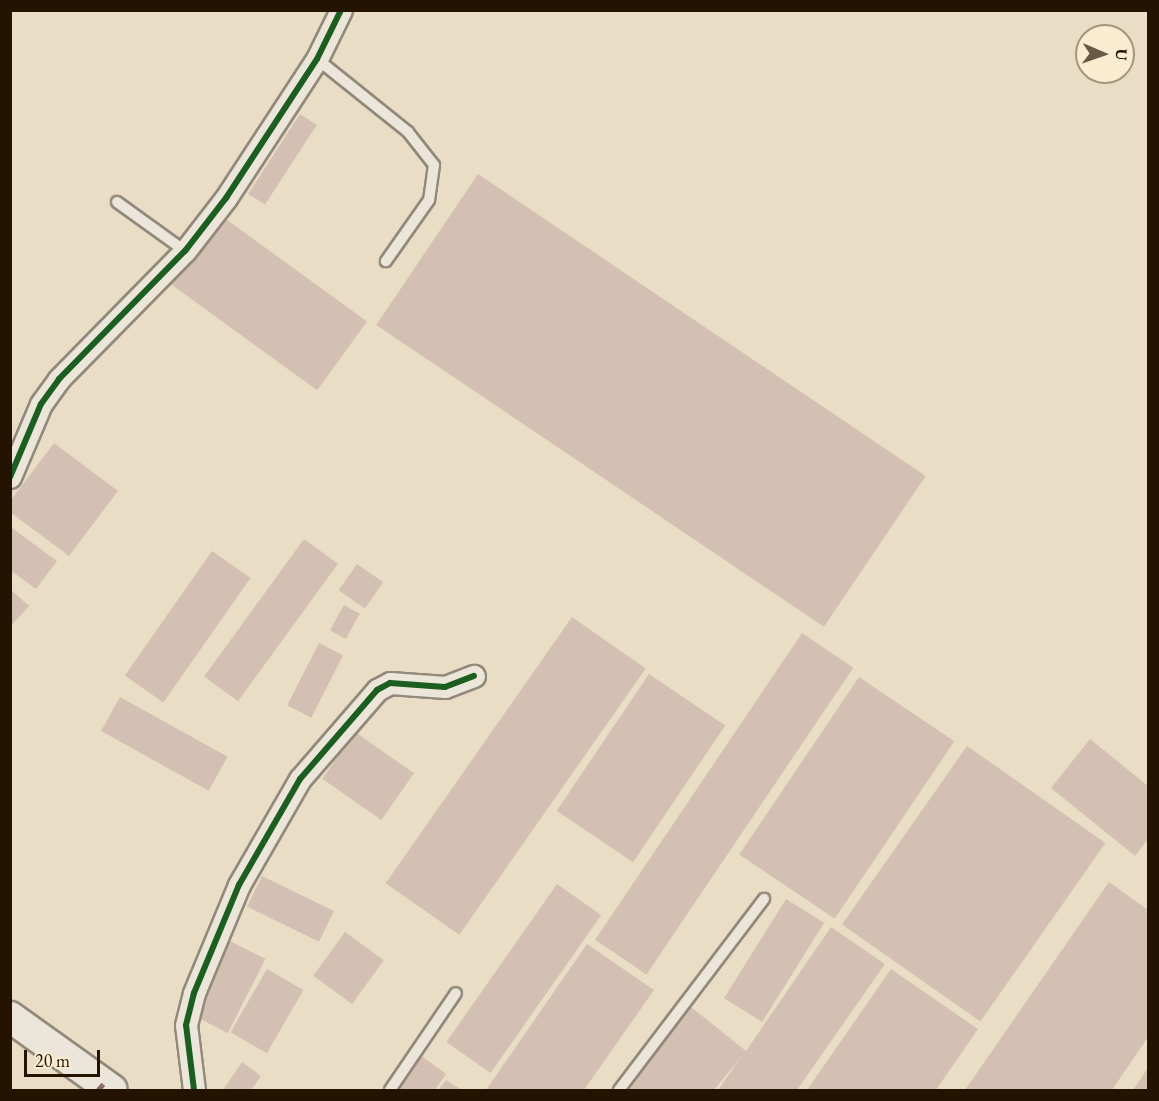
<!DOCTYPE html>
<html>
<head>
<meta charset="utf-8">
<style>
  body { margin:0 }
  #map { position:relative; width:1159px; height:1101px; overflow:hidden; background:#e9ddc6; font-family:"EB Garamond",serif }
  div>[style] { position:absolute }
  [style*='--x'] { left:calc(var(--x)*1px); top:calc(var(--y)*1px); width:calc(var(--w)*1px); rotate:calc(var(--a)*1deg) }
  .building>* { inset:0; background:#d3c0b3; transform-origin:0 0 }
  .roads { filter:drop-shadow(2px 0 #92897a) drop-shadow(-2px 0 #92897a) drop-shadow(0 2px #92897a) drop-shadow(0 -2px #92897a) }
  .lane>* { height:10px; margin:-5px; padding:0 5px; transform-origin:5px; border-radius:5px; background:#ece6da }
  .street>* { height:21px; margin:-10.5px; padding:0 10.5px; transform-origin:10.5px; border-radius:10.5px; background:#ece6da }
  .secondary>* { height:30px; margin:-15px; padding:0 15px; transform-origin:15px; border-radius:15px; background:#ece6da }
  .quiet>* { height:4.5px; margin-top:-2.25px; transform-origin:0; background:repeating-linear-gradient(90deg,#8d6e63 0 9px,transparent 0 13.5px) }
  .cycleway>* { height:6px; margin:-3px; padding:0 3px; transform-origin:3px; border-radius:3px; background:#1b5e20 }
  span { translate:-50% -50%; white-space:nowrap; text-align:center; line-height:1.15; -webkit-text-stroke:4.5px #faecd1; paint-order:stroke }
  .frame { position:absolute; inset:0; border:12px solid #231300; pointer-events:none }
  .north { position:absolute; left:1075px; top:24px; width:60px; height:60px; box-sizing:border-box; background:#faecd1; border:2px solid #a4957d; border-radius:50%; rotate:92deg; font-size:16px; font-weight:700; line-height:24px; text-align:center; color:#231300 }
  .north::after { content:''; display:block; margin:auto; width:21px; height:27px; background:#685a45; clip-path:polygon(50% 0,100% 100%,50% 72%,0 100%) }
  .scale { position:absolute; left:24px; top:1050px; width:76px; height:27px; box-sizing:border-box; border:3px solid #231300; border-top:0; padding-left:8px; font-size:18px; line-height:21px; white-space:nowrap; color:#231300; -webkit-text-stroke:4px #faecd1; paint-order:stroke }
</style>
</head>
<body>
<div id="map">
  <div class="building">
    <div style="left:300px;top:114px;width:20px;height:95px;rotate:33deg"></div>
    <div style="left:478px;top:174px;width:540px;height:182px;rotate:34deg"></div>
    <div style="left:219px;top:214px;width:183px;height:85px;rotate:36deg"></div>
    <div style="clip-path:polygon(54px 443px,118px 491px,69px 556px,10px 512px,10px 501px)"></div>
    <div style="clip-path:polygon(12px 528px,57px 561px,36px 589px,10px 570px)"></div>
    <div style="left:304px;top:539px;width:42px;height:170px;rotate:36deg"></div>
    <div style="left:212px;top:551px;width:47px;height:152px;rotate:35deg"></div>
    <div style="left:357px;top:564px;width:32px;height:32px;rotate:35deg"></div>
    <div style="clip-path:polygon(10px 589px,29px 606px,10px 627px)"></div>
    <div style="left:344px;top:605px;width:18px;height:29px;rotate:29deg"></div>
    <div style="left:572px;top:617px;width:90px;height:325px;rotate:35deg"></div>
    <div style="left:802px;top:633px;width:62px;height:370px;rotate:34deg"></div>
    <div style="left:319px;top:643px;width:27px;height:70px;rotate:27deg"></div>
    <div style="left:649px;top:674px;width:92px;height:165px;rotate:34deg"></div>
    <div style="left:859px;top:677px;width:115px;height:214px;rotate:34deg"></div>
    <div style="left:120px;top:697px;width:123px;height:39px;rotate:29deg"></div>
    <div style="left:355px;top:732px;width:72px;height:57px;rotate:35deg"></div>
    <div style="clip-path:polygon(1090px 739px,1148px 786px,1148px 839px,1135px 856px,1051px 788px)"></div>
    <div style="left:967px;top:746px;width:169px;height:218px;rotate:35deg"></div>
    <div style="left:262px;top:876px;width:80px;height:34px;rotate:26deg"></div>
    <div style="clip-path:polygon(1109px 882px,1148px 910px,1148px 1037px,1112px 1090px,965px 1090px)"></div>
    <div style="left:557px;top:884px;width:54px;height:193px;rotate:35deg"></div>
    <div style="left:786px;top:899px;width:45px;height:117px;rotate:32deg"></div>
    <div style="clip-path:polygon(831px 927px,885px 964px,797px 1090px,718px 1090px,741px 1057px,714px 1090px,625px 1090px,691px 1007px,746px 1051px)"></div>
    <div style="left:345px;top:932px;width:48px;height:54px;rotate:36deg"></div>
    <div style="left:228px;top:940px;width:42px;height:83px;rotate:27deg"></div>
    <div style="clip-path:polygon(587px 944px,654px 990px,584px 1090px,486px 1090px)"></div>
    <div style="left:267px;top:969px;width:42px;height:73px;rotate:30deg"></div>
    <div style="clip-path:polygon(891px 969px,978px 1029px,936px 1090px,807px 1090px)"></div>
    <div style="clip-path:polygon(419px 1054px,446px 1074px,435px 1090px,393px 1090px)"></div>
    <div style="clip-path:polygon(242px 1062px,261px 1076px,251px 1090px,223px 1090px)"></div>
    <div style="clip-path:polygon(1148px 1068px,1148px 1090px,1133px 1090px)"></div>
    <div style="clip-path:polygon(446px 1080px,462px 1090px,438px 1090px)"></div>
  </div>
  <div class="roads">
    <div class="lane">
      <div style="--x:317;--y:59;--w:117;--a:38.7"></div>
      <div style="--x:408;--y:132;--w:42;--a:51.8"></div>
      <div style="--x:434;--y:165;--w:35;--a:98"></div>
      <div style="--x:429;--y:200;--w:75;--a:125.2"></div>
      <div style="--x:117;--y:202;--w:84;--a:35.8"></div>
      <div style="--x:390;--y:1090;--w:117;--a:-55.8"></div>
      <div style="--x:619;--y:1090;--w:240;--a:-52.8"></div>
    </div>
    <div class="street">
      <div style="--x:10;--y:477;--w:79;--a:-67"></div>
      <div style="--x:41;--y:404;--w:31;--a:-54"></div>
      <div style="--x:59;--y:379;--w:180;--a:-45.5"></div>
      <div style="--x:185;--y:251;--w:67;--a:-52.3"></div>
      <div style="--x:226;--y:198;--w:166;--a:-56.8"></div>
      <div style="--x:317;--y:59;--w:55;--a:-63.9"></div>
      <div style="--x:194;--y:1090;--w:65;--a:-97"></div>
      <div style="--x:186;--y:1025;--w:33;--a:-76"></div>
      <div style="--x:194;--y:993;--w:117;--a:-67.4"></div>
      <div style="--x:239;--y:885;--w:122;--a:-60.1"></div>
      <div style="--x:300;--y:779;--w:118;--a:-49.1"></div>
      <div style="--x:377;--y:690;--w:15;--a:-28"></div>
      <div style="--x:390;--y:683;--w:55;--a:4.2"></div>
      <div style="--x:445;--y:687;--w:31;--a:-21"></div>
    </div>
    <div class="secondary">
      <div style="--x:10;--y:1017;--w:125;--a:35.6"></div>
    </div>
  </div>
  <div class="quiet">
    <div style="--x:98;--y:1090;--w:8;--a:-50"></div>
  </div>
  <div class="cycleway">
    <div style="--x:10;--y:477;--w:79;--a:-67"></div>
    <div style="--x:41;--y:404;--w:31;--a:-54"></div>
    <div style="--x:59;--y:379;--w:180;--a:-45.5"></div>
    <div style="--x:185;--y:251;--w:67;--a:-52.3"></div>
    <div style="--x:226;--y:198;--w:166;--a:-56.8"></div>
    <div style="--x:317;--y:59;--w:55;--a:-63.9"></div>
    <div style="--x:194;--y:1090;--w:65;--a:-97"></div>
    <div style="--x:186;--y:1025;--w:33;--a:-76"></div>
    <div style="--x:194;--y:993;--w:117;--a:-67.4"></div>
    <div style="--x:239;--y:885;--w:122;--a:-60.1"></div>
    <div style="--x:300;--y:779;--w:118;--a:-49.1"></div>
    <div style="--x:377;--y:690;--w:15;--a:-28"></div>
    <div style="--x:390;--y:683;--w:55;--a:4.2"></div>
    <div style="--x:445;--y:687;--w:31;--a:-21"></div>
  </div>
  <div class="frame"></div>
  <div class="north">U</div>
  <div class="scale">20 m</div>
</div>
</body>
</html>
